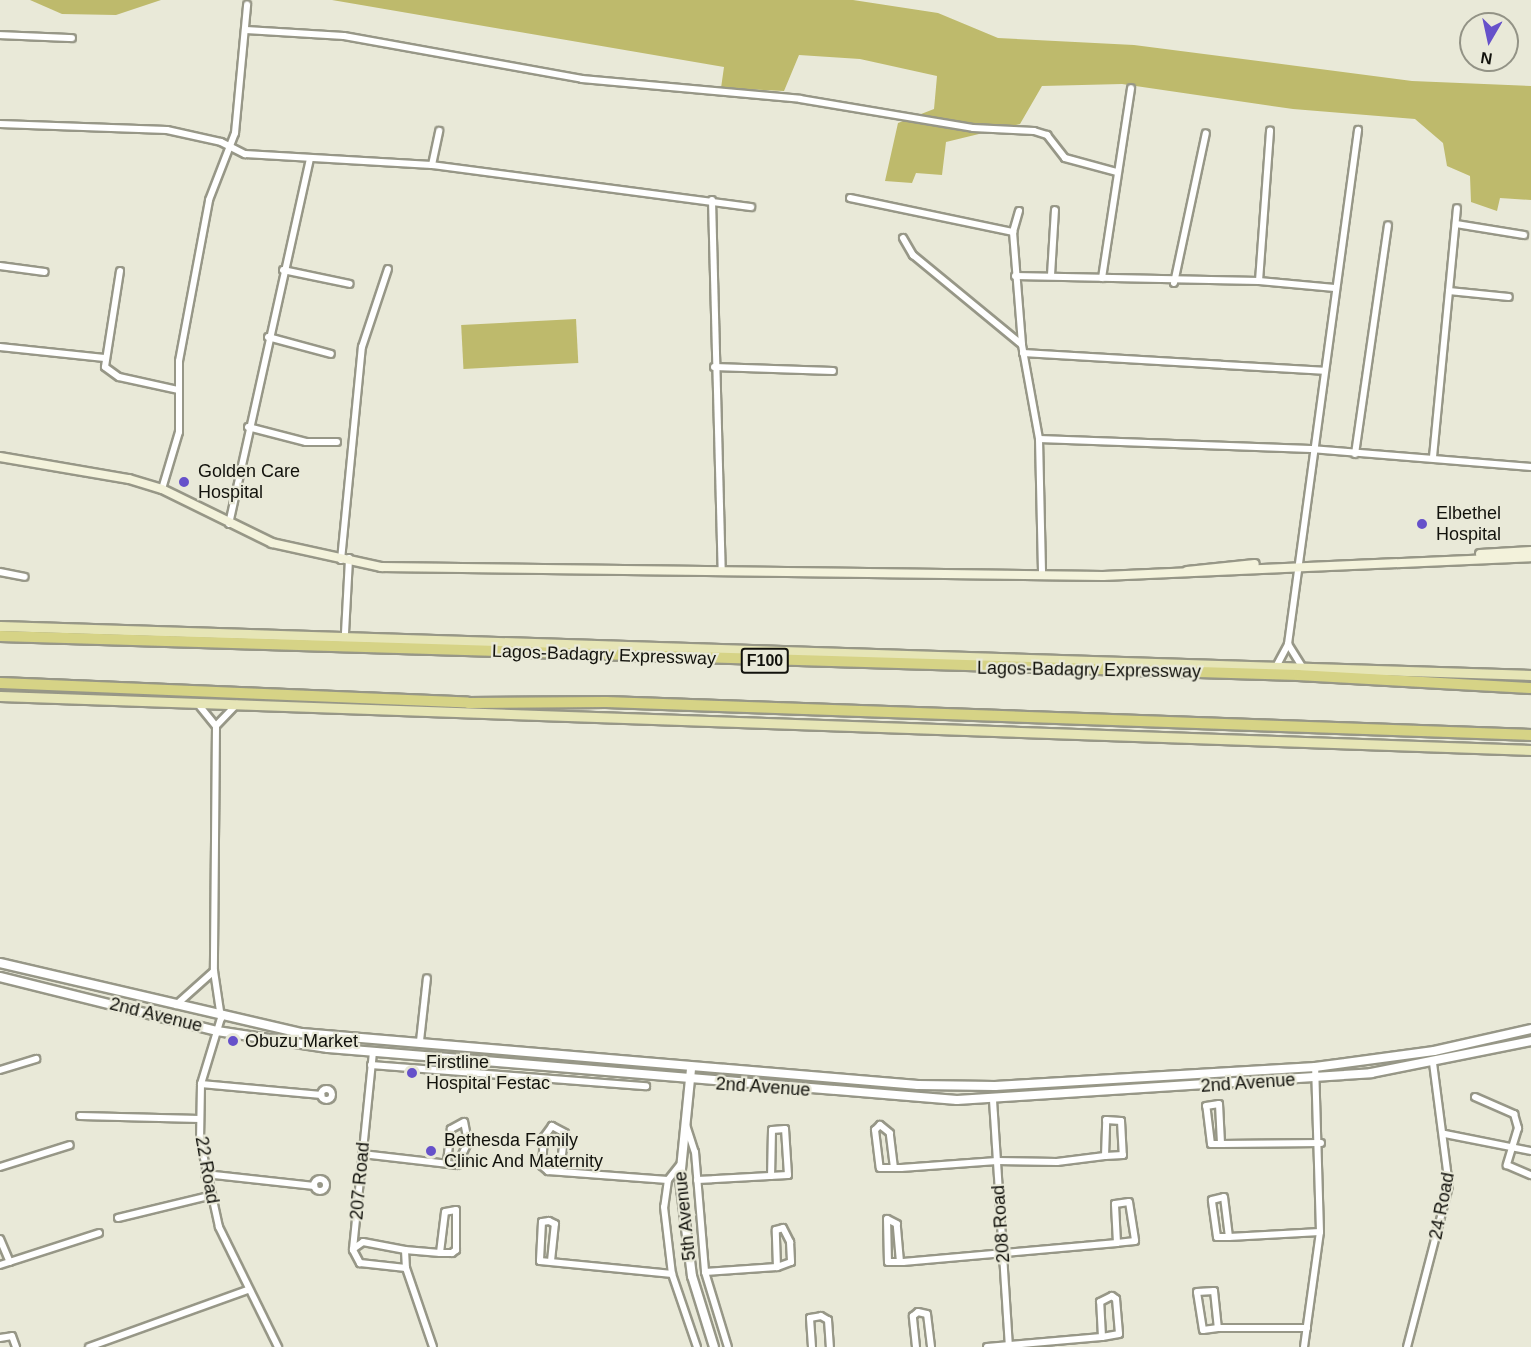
<!DOCTYPE html>
<html>
<head>
<meta charset="utf-8">
<style>
  body { margin:0 }
  #map { position:relative; width:1531px; height:1347px; overflow:hidden; background:#e9e9d8; font-family:Helvetica,sans-serif }
  div>[style] { position:absolute }
  [style*='--x'] { left:calc(var(--x)*1px); top:calc(var(--y)*1px); width:calc(var(--w)*1px); rotate:calc(var(--a)*1deg) }
  .green>* { inset:0; background:#beba6c; transform-origin:0 0 }
  .roads { filter:drop-shadow(2px 0 #979787) drop-shadow(-2px 0 #979787) drop-shadow(0 2px #979787) drop-shadow(0 -2px #979787) }
  .minor>* { height:6px; margin:-3px; padding:0 3px; transform-origin:3px; border-radius:3px; background:#fff }
  .minor>.ring { margin:-3px; padding:0; box-sizing:content-box; background:none; border:6px solid #fff; border-radius:50% }
  .tertiary>* { height:8px; margin:-4px; padding:0 4px; transform-origin:4px; border-radius:4px; background:#fff }
  .secondary>* { height:8px; margin:-4px; padding:0 4px; transform-origin:4px; border-radius:4px; background:#f3f2db }
  .primary>* { height:9px; margin:-4.5px; padding:0 4.5px; transform-origin:4.5px; border-radius:4.5px; background:#e6e5b6 }
  .motorway>* { height:10px; margin:-5px; padding:0 5px; transform-origin:5px; border-radius:5px; background:#d6d386 }
  .dots>* { width:16px; height:16px; translate:-50% -50%; box-sizing:border-box; border:3px solid #e9e9d8; border-radius:50% }
  span { translate:-50% -50%; white-space:nowrap; text-align:center; line-height:1.15; -webkit-text-stroke:4.5px #e9e9d8; paint-order:stroke }
  .shield-label span { padding:2px 4px; background:#e9e9d8; border:2px solid; border-radius:4px; -webkit-text-stroke-width:0 }
  .shield-label { font-size:16px; color:#12120c; font-weight:700 }
  .poi-label { font-size:18px; color:#12120c }
  .left { translate:0 -50%; text-align:left }
  .street-label { font-size:18px; color:#12120c }
  .north { position:absolute; left:1459px; top:12px; width:60px; height:60px; box-sizing:border-box; background:#e9e9d8; border:2px solid #939386; border-radius:50%; rotate:189deg; font-size:16px; font-weight:700; line-height:24px; text-align:center; color:#12120c }
  .north::after { content:''; display:block; margin:auto; width:21px; height:27px; background:#6651ca; clip-path:polygon(50% 0,100% 100%,50% 72%,0 100%) }
</style>
</head>
<body>
<div id="map">
  <div class="green">
    <div style="clip-path:polygon(30px 0,161px 0,116px 15px,62px 14px)"></div>
    <div style="clip-path:polygon(332px 0,853px 0,938px 13px,998px 38px,1134px 45px,1412px 81px,1531px 86px,1531px 200px,1500px 198px,1497px 211px,1471px 202px,1470px 176px,1447px 166px,1443px 143px,1415px 119px,1293px 109px,1122px 84px,1042px 86px,1020px 124px,946px 142px,942px 175px,916px 173px,912px 183px,885px 181px,898px 123px,934px 109px,937px 76px,860px 59px,799px 55px,784px 91px,721px 88px,724px 67px)"></div>
    <div style="left:576px;top:319px;width:44px;height:115px;rotate:87deg"></div>
  </div>
  <div class="roads">
    <div class="minor">
      <div style="--x:246;--y:30;--w:98;--a:3.5"></div>
      <div style="--x:344;--y:36;--w:242;--a:10.2"></div>
      <div style="--x:582;--y:79;--w:219;--a:5.2"></div>
      <div style="--x:800;--y:99;--w:175;--a:9.5"></div>
      <div style="--x:973;--y:128;--w:61;--a:2.8"></div>
      <div style="--x:1034;--y:131;--w:14;--a:17"></div>
      <div style="--x:1047;--y:135;--w:29;--a:52"></div>
      <div style="--x:1065;--y:158;--w:54;--a:15.1"></div>
      <div style="--x:0;--y:35;--w:72;--a:2.4"></div>
      <div style="--x:0;--y:124;--w:167;--a:2.1"></div>
      <div style="--x:167;--y:130;--w:55;--a:12.5"></div>
      <div style="--x:221;--y:142;--w:27;--a:27"></div>
      <div style="--x:245;--y:154;--w:187;--a:3.4"></div>
      <div style="--x:432;--y:165;--w:322;--a:7.5"></div>
      <div style="--x:432;--y:165;--w:35;--a:-78"></div>
      <div style="--x:850;--y:198;--w:167;--a:11.8"></div>
      <div style="--x:712;--y:200;--w:370;--a:88.5"></div>
      <div style="--x:1019;--y:211;--w:22;--a:106"></div>
      <div style="--x:1013;--y:232;--w:113;--a:85.4"></div>
      <div style="--x:1456;--y:224;--w:69;--a:9.2"></div>
      <div style="--x:903;--y:238;--w:20;--a:60"></div>
      <div style="--x:913;--y:255;--w:141;--a:39.5"></div>
      <div style="--x:1022;--y:345;--w:96;--a:79.7"></div>
      <div style="--x:1039;--y:439;--w:136;--a:88.7"></div>
      <div style="--x:0;--y:266;--w:45;--a:7.6"></div>
      <div style="--x:283;--y:270;--w:68;--a:11.8"></div>
      <div style="--x:120;--y:271;--w:97;--a:98.9"></div>
      <div style="--x:105;--y:367;--w:17;--a:36"></div>
      <div style="--x:119;--y:377;--w:60;--a:12.4"></div>
      <div style="--x:1051;--y:275;--w:65;--a:-86.5"></div>
      <div style="--x:1015;--y:276;--w:244;--a:1.2"></div>
      <div style="--x:1259;--y:281;--w:76;--a:5.3"></div>
      <div style="--x:1102;--y:278;--w:192;--a:-81.3"></div>
      <div style="--x:1259;--y:281;--w:151;--a:-85.8"></div>
      <div style="--x:1174;--y:283;--w:153;--a:-78"></div>
      <div style="--x:1449;--y:291;--w:60;--a:5.7"></div>
      <div style="--x:268;--y:337;--w:65;--a:15.1"></div>
      <div style="--x:0;--y:347;--w:105;--a:6"></div>
      <div style="--x:1023;--y:353;--w:301;--a:3.4"></div>
      <div style="--x:714;--y:367;--w:119;--a:1.9"></div>
      <div style="--x:248;--y:427;--w:60;--a:14.5"></div>
      <div style="--x:306;--y:442;--w:31;--a:0"></div>
      <div style="--x:1039;--y:439;--w:272;--a:2.1"></div>
      <div style="--x:1311;--y:449;--w:221;--a:4.7"></div>
      <div style="--x:1355;--y:454;--w:231;--a:-81.8"></div>
      <div style="--x:1433;--y:457;--w:250;--a:-84.5"></div>
      <div style="--x:162;--y:489;--w:59;--a:-73.4"></div>
      <div style="--x:179;--y:432;--w:71;--a:-90"></div>
      <div style="--x:179;--y:361;--w:164;--a:-79.4"></div>
      <div style="--x:209;--y:200;--w:72;--a:-68.8"></div>
      <div style="--x:235;--y:133;--w:129;--a:-84.6"></div>
      <div style="--x:229;--y:524;--w:374;--a:-77.5"></div>
      <div style="--x:341;--y:560;--w:214;--a:-84.4"></div>
      <div style="--x:362;--y:347;--w:82;--a:-71.6"></div>
      <div style="--x:0;--y:572;--w:25;--a:11"></div>
      <div style="--x:345;--y:633;--w:75;--a:-86.9"></div>
      <div style="--x:1288;--y:644;--w:26;--a:58"></div>
      <div style="--x:1277;--y:665;--w:24;--a:-62"></div>
      <div style="--x:1288;--y:644;--w:519;--a:-82.24"></div>
      <div style="--x:198;--y:704;--w:28;--a:51"></div>
      <div style="--x:237;--y:704;--w:30;--a:134"></div>
      <div style="--x:216;--y:726;--w:245;--a:90.5"></div>
      <div style="--x:214;--y:971;--w:48;--a:81.5"></div>
      <div style="--x:221;--y:1018;--w:69;--a:106.9"></div>
      <div style="--x:201;--y:1084;--w:56;--a:91"></div>
      <div style="--x:200;--y:1140;--w:89;--a:77.7"></div>
      <div style="--x:219;--y:1227;--w:134;--a:63.8"></div>
      <div style="--x:176;--y:1005;--w:51;--a:-41.8"></div>
      <div style="--x:420;--y:1041;--w:63;--a:-83.7"></div>
      <div style="--x:373;--y:1052;--w:199;--a:95.8"></div>
      <div style="--x:353;--y:1250;--w:15;--a:62"></div>
      <div style="--x:360;--y:1263;--w:46;--a:6.2"></div>
      <div style="--x:371;--y:1065;--w:276;--a:4.4"></div>
      <div style="--x:0;--y:1070;--w:38;--a:-17"></div>
      <div style="--x:201;--y:1084;--w:121;--a:5.2"></div>
      <div class="ring" style="left:320.5px;top:1088.5px;width:5px;height:5px"></div>
      <div style="--x:1475;--y:1097;--w:43;--a:23.6"></div>
      <div style="--x:1514;--y:1114;--w:15;--a:74"></div>
      <div style="--x:1518;--y:1128;--w:39;--a:107"></div>
      <div style="--x:1507;--y:1165;--w:26;--a:23"></div>
      <div style="--x:993;--y:1100;--w:248;--a:86.3"></div>
      <div style="--x:1219;--y:1104;--w:40;--a:87.1"></div>
      <div style="--x:1221;--y:1144;--w:10;--a:180"></div>
      <div style="--x:1211;--y:1144;--w:38;--a:-97"></div>
      <div style="--x:1206;--y:1106;--w:13;--a:-9"></div>
      <div style="--x:80;--y:1116;--w:120;--a:1.4"></div>
      <div style="--x:1106;--y:1120;--w:15;--a:4"></div>
      <div style="--x:1121;--y:1121;--w:34;--a:87"></div>
      <div style="--x:1123;--y:1155;--w:18;--a:177"></div>
      <div style="--x:1105;--y:1156;--w:36;--a:-88"></div>
      <div style="--x:686;--y:1125;--w:28;--a:72"></div>
      <div style="--x:695;--y:1152;--w:120;--a:85.2"></div>
      <div style="--x:705;--y:1272;--w:78;--a:73"></div>
      <div style="--x:1445;--y:1134;--w:88;--a:11.2"></div>
      <div style="--x:1221;--y:1144;--w:100;--a:-0.6"></div>
      <div style="--x:362;--y:1154;--w:96;--a:6.6"></div>
      <div style="--x:457;--y:1165;--w:25;--a:-64"></div>
      <div style="--x:468;--y:1142;--w:20;--a:-101"></div>
      <div style="--x:464;--y:1122;--w:15;--a:152"></div>
      <div style="--x:451;--y:1129;--w:31;--a:97"></div>
      <div style="--x:679;--y:1166;--w:18;--a:128"></div>
      <div style="--x:668;--y:1180;--w:27;--a:98"></div>
      <div style="--x:664;--y:1207;--w:67;--a:83.2"></div>
      <div style="--x:672;--y:1274;--w:77;--a:71.1"></div>
      <div style="--x:0;--y:1167;--w:73;--a:-17.4"></div>
      <div style="--x:894;--y:1168;--w:35;--a:-97"></div>
      <div style="--x:890;--y:1133;--w:13;--a:-141"></div>
      <div style="--x:880;--y:1125;--w:7;--a:135"></div>
      <div style="--x:875;--y:1130;--w:38;--a:83"></div>
      <div style="--x:880;--y:1168;--w:21;--a:0"></div>
      <div style="--x:901;--y:1168;--w:96;--a:-4.2"></div>
      <div style="--x:997;--y:1161;--w:60;--a:1"></div>
      <div style="--x:1057;--y:1162;--w:48;--a:-7.1"></div>
      <div style="--x:560;--y:1171;--w:38;--a:-83"></div>
      <div style="--x:565;--y:1133;--w:15;--a:-152"></div>
      <div style="--x:552;--y:1126;--w:14;--a:126"></div>
      <div style="--x:544;--y:1137;--w:29;--a:94"></div>
      <div style="--x:542;--y:1166;--w:8;--a:40"></div>
      <div style="--x:548;--y:1171;--w:120;--a:4.3"></div>
      <div style="--x:205;--y:1174;--w:110;--a:6.3"></div>
      <div class="ring" style="left:314px;top:1179px;width:6px;height:6px"></div>
      <div style="--x:697;--y:1180;--w:91;--a:-3.1"></div>
      <div style="--x:788;--y:1175;--w:46;--a:-93.7"></div>
      <div style="--x:785;--y:1129;--w:13;--a:176"></div>
      <div style="--x:772;--y:1130;--w:46;--a:91.2"></div>
      <div style="--x:1224;--y:1197;--w:40;--a:82.9"></div>
      <div style="--x:1229;--y:1237;--w:12;--a:180"></div>
      <div style="--x:1217;--y:1237;--w:37;--a:-98"></div>
      <div style="--x:1212;--y:1200;--w:12;--a:-14"></div>
      <div style="--x:1129;--y:1202;--w:39;--a:81"></div>
      <div style="--x:1135;--y:1241;--w:18;--a:174"></div>
      <div style="--x:1117;--y:1243;--w:39;--a:-93"></div>
      <div style="--x:1115;--y:1204;--w:14;--a:-8"></div>
      <div style="--x:118;--y:1218;--w:94;--a:-13.6"></div>
      <div style="--x:1229;--y:1237;--w:91;--a:-3.1"></div>
      <div style="--x:0;--y:1239;--w:25;--a:67"></div>
      <div style="--x:353;--y:1249;--w:12;--a:-35"></div>
      <div style="--x:363;--y:1242;--w:43;--a:10.8"></div>
      <div style="--x:405;--y:1250;--w:18;--a:87"></div>
      <div style="--x:406;--y:1268;--w:83;--a:71.1"></div>
      <div style="--x:405;--y:1250;--w:35;--a:5"></div>
      <div style="--x:440;--y:1253;--w:12;--a:0"></div>
      <div style="--x:452;--y:1253;--w:5;--a:-37"></div>
      <div style="--x:456;--y:1250;--w:40;--a:-90"></div>
      <div style="--x:456;--y:1210;--w:11;--a:170"></div>
      <div style="--x:445;--y:1212;--w:41;--a:97"></div>
      <div style="--x:551;--y:1261;--w:37;--a:-84"></div>
      <div style="--x:555;--y:1224;--w:7;--a:-153"></div>
      <div style="--x:549;--y:1221;--w:7;--a:172"></div>
      <div style="--x:542;--y:1222;--w:39;--a:93"></div>
      <div style="--x:540;--y:1261;--w:133;--a:5.6"></div>
      <div style="--x:900;--y:1262;--w:38;--a:-95"></div>
      <div style="--x:897;--y:1224;--w:11;--a:-153"></div>
      <div style="--x:887;--y:1219;--w:43;--a:88.7"></div>
      <div style="--x:888;--y:1262;--w:15;--a:0"></div>
      <div style="--x:903;--y:1262;--w:215;--a:-5.1"></div>
      <div style="--x:0;--y:1265;--w:104;--a:-17.9"></div>
      <div style="--x:705;--y:1272;--w:72;--a:-4"></div>
      <div style="--x:777;--y:1267;--w:37;--a:-92"></div>
      <div style="--x:776;--y:1230;--w:7;--a:-16"></div>
      <div style="--x:783;--y:1228;--w:16;--a:63"></div>
      <div style="--x:790;--y:1242;--w:20;--a:87"></div>
      <div style="--x:791;--y:1262;--w:15;--a:160"></div>
      <div style="--x:1214;--y:1291;--w:37;--a:84"></div>
      <div style="--x:1218;--y:1328;--w:15;--a:172"></div>
      <div style="--x:1203;--y:1330;--w:38;--a:-99"></div>
      <div style="--x:1197;--y:1292;--w:17;--a:-3"></div>
      <div style="--x:1112;--y:1296;--w:5;--a:37"></div>
      <div style="--x:1116;--y:1299;--w:35;--a:85"></div>
      <div style="--x:1119;--y:1334;--w:17;--a:170"></div>
      <div style="--x:1102;--y:1337;--w:35;--a:-93"></div>
      <div style="--x:1100;--y:1302;--w:13;--a:-27"></div>
      <div style="--x:1218;--y:1328;--w:89;--a:0"></div>
      <div style="--x:0;--y:1338;--w:12;--a:-9"></div>
      <div style="--x:12;--y:1336;--w:12;--a:70"></div>
      <div style="--x:89;--y:1347;--w:168;--a:-19.8"></div>
      <div style="--x:812;--y:1347;--w:29;--a:-94"></div>
      <div style="--x:810;--y:1318;--w:11;--a:-10"></div>
      <div style="--x:821;--y:1316;--w:8;--a:30"></div>
      <div style="--x:828;--y:1320;--w:27;--a:86"></div>
      <div style="--x:916;--y:1347;--w:31;--a:-96"></div>
      <div style="--x:913;--y:1316;--w:6;--a:-39"></div>
      <div style="--x:918;--y:1312;--w:9;--a:13"></div>
      <div style="--x:927;--y:1314;--w:33;--a:83"></div>
      <div style="--x:987;--y:1347;--w:115;--a:-5"></div>
      <div style="--x:1304;--y:1347;--w:116;--a:-82.1"></div>
      <div style="--x:1320;--y:1232;--w:165;--a:-91.7"></div>
      <div style="--x:1407;--y:1347;--w:166;--a:-75.4"></div>
      <div style="--x:1449;--y:1186;--w:124;--a:-97.4"></div>
    </div>
    <div class="tertiary">
      <div style="--x:0;--y:963;--w:310;--a:13.1"></div>
      <div style="--x:302;--y:1033;--w:618;--a:4.83"></div>
      <div style="--x:918;--y:1085;--w:77;--a:0.7"></div>
      <div style="--x:995;--y:1086;--w:321;--a:-3.4"></div>
      <div style="--x:1315;--y:1067;--w:120;--a:-7.7"></div>
      <div style="--x:1434;--y:1051;--w:99;--a:-12.8"></div>
      <div style="--x:0;--y:977;--w:224;--a:14"></div>
      <div style="--x:217;--y:1031;--w:112;--a:8.7"></div>
      <div style="--x:328;--y:1048;--w:631;--a:4.73"></div>
      <div style="--x:957;--y:1100;--w:415;--a:-3.7"></div>
      <div style="--x:1371;--y:1073;--w:163;--a:-11.3"></div>
      <div style="--x:691;--y:1069;--w:112;--a:95.7"></div>
      <div style="--x:680;--y:1180;--w:97;--a:82.9"></div>
      <div style="--x:692;--y:1276;--w:74;--a:72.8"></div>
    </div>
    <div class="secondary">
      <div style="--x:0;--y:457;--w:131;--a:9.7"></div>
      <div style="--x:129;--y:479;--w:34;--a:17"></div>
      <div style="--x:162;--y:489;--w:123;--a:26.1"></div>
      <div style="--x:272;--y:543;--w:112;--a:12.4"></div>
      <div style="--x:381;--y:567;--w:722;--a:0.71"></div>
      <div style="--x:1103;--y:576;--w:428;--a:-2.5"></div>
      <div style="--x:1480;--y:554;--w:51;--a:-3.4"></div>
      <div style="--x:1187;--y:571;--w:68;--a:-5.9"></div>
    </div>
    <div class="primary">
      <div style="--x:0;--y:626;--w:1532;--a:1.83"></div>
      <div style="--x:0;--y:696;--w:1532;--a:2.02"></div>
    </div>
    <div class="motorway">
      <div style="--x:0;--y:636;--w:1299;--a:1.72"></div>
      <div style="--x:1298;--y:675;--w:233;--a:3.2"></div>
      <div style="--x:0;--y:683;--w:468;--a:2.4"></div>
      <div style="--x:468;--y:703;--w:138;--a:-0.4"></div>
      <div style="--x:606;--y:702;--w:926;--a:2.04"></div>
    </div>
  </div>
  <div class="dots">
    <div style="left:184px;top:482px;background:#6651ca"></div>
    <div style="left:1422px;top:524px;background:#6651ca"></div>
    <div style="left:233px;top:1041px;background:#6651ca"></div>
    <div style="left:412px;top:1073px;background:#6651ca"></div>
    <div style="left:431px;top:1151px;background:#6651ca"></div>
  </div>
  <div class="shield-label">
    <span style="left:765px;top:661px">F100</span>
  </div>
  <div class="poi-label">
    <span class="left" style="left:198px;top:482px">Golden Care<br>Hospital</span>
    <span class="left" style="left:1436px;top:524px">Elbethel<br>Hospital</span>
    <span class="left" style="left:245px;top:1041px">Obuzu Market</span>
    <span class="left" style="left:426px;top:1073px">Firstline<br>Hospital Festac</span>
    <span class="left" style="left:444px;top:1151px">Bethesda Family<br>Clinic And Maternity</span>
  </div>
  <div class="street-label">
    <span style="left:604px;top:655px;rotate:2deg">Lagos-Badagry Expressway</span>
    <span style="left:1089px;top:670px;rotate:1deg">Lagos-Badagry Expressway</span>
    <span style="left:156px;top:1015px;rotate:14deg">2nd Avenue</span>
    <span style="left:1248px;top:1083px;rotate:-4deg">2nd Avenue</span>
    <span style="left:763px;top:1087px;rotate:4deg">2nd Avenue</span>
    <span style="left:207px;top:1170px;rotate:80deg">22 Road</span>
    <span style="left:360px;top:1181px;rotate:-85deg">207 Road</span>
    <span style="left:1442px;top:1206px;rotate:-79deg">24 Road</span>
    <span style="left:685px;top:1216px;rotate:-96deg">5th Avenue</span>
    <span style="left:1001px;top:1224px;rotate:-94deg">208 Road</span>
  </div>
  <div class="north">N</div>
</div>
</body>
</html>
